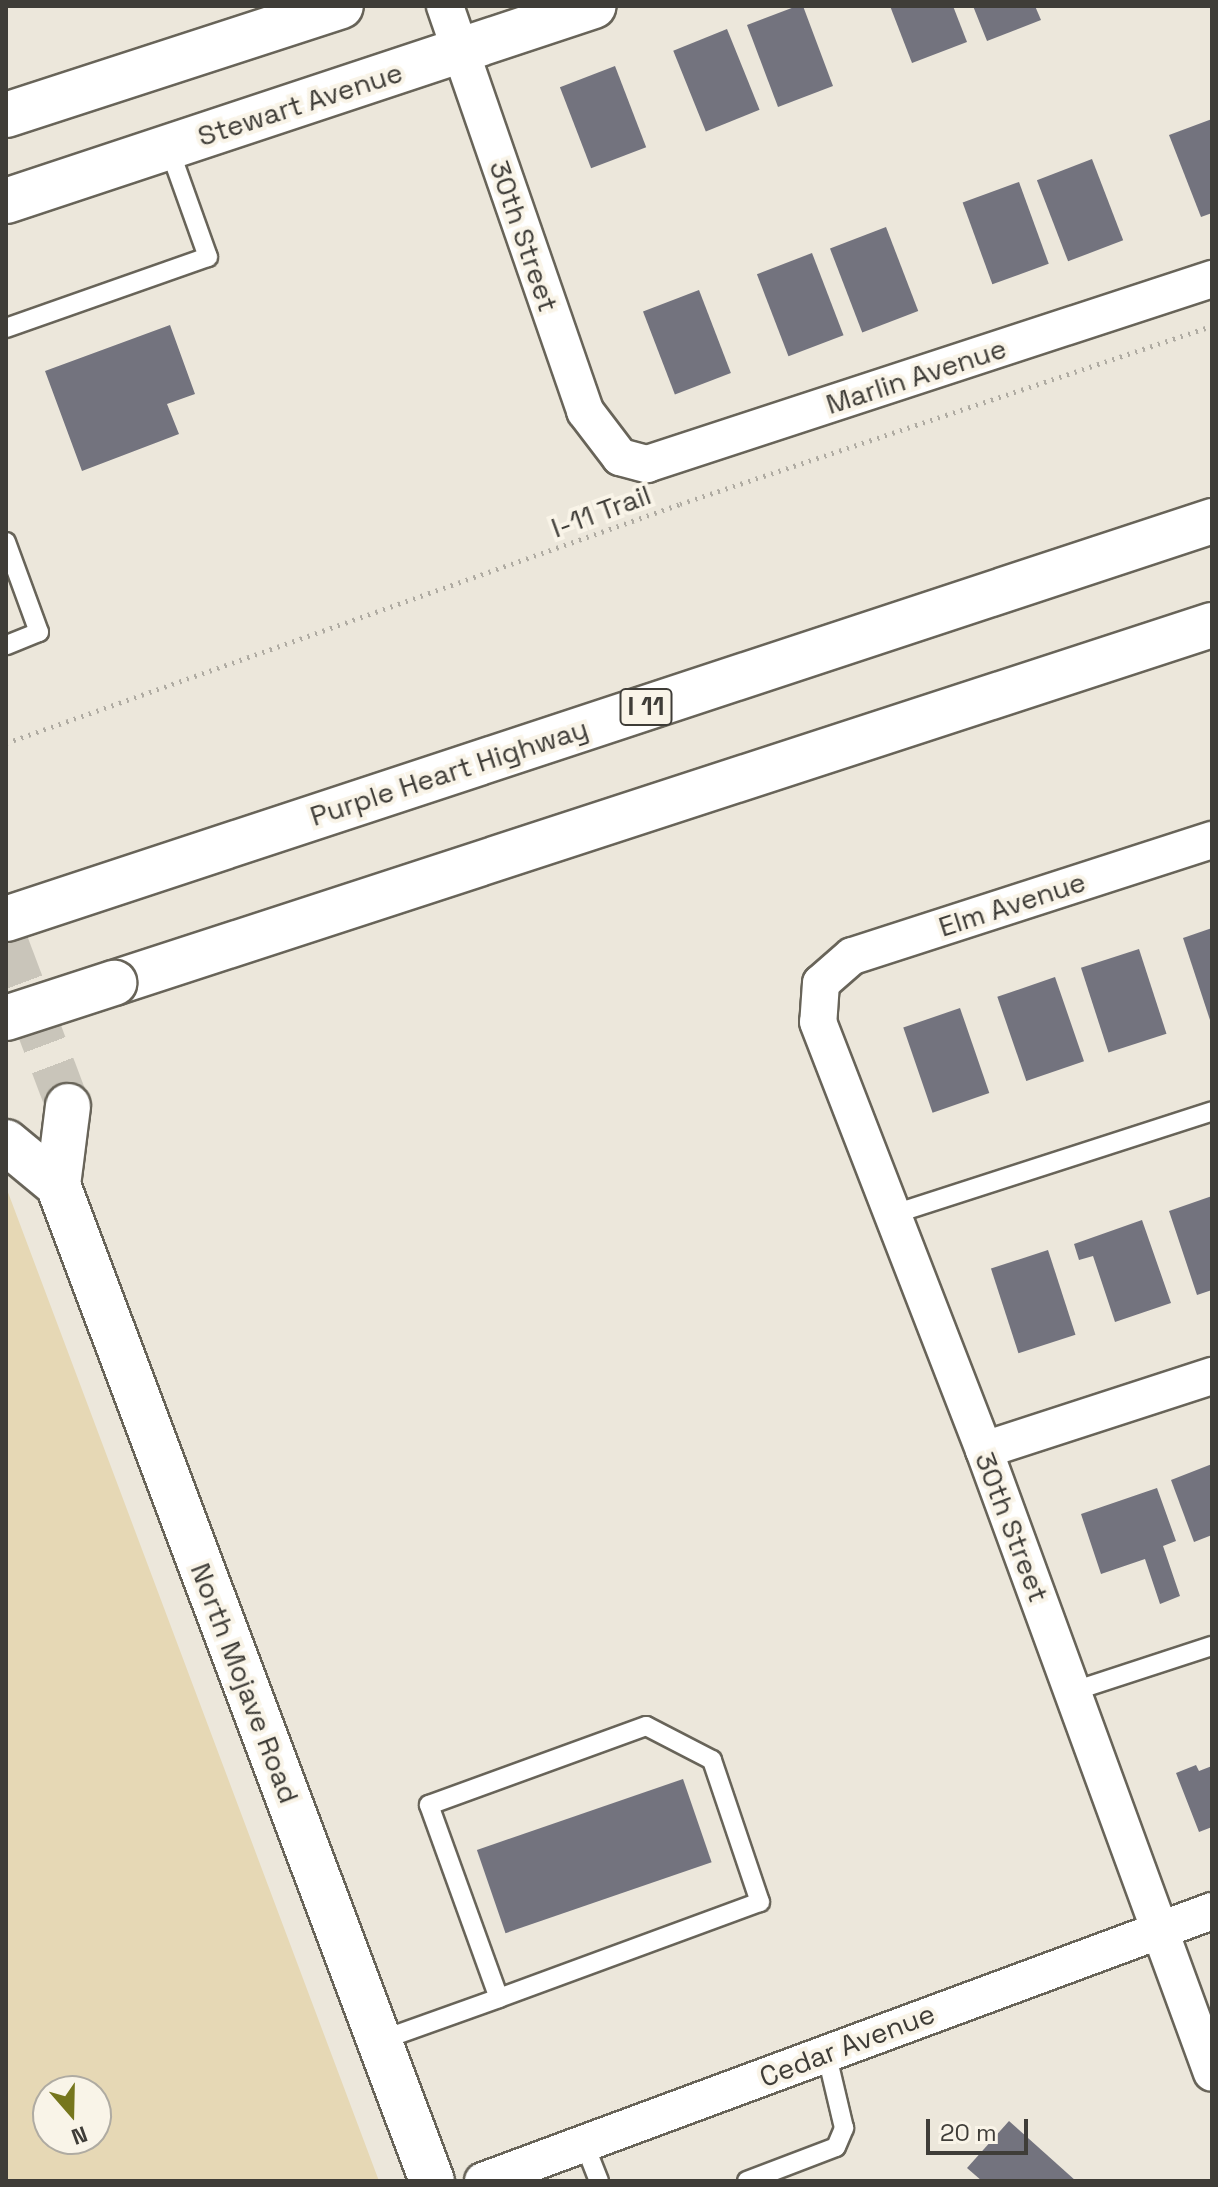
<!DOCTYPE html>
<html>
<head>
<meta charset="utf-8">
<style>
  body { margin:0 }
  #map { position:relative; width:1218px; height:2187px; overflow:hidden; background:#ece7db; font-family:"Space Grotesk",sans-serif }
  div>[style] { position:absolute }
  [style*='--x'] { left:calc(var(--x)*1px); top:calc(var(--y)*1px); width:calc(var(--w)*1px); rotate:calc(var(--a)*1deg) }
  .green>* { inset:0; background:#e6d8b5 }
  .building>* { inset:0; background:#73737e; transform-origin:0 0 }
  .tertiary-tunnel>* { height:44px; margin-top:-22px; transform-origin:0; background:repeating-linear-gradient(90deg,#c9c5ba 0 44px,transparent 0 66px) }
  .path>* { height:5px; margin-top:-2.5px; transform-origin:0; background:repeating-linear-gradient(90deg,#afaba2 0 2px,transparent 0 8px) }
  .roads { filter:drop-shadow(2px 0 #686459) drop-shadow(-2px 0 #686459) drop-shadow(0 2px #686459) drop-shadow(0 -2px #686459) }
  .service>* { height:18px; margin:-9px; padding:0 9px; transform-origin:9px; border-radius:9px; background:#fff }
  .minor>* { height:36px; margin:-18px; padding:0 18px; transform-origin:18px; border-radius:18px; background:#fff }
  .tertiary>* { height:44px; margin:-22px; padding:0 22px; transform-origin:22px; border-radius:22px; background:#fff }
  .secondary>* { height:44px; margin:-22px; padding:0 22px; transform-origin:22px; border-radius:22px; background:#fff }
  .motorway>* { height:44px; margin:-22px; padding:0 22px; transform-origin:22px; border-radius:22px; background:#fff }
  .bridges { filter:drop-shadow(2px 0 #686459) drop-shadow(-2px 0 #686459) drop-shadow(0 2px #686459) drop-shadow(0 -2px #686459) }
  .motorway-bridge>* { height:44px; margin:-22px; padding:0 22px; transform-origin:22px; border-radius:22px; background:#fff }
  span { translate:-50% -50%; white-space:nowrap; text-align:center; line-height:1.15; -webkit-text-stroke:8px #f9f4e8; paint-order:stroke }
  .shield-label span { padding:2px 6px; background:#f9f4e8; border:2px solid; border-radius:6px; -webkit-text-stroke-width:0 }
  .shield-label { font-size:26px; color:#3f3d38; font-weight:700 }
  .street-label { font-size:28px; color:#3f3d38 }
  .frame { position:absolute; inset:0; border:8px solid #3f3d38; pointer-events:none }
  .north { position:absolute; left:32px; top:2075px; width:80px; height:80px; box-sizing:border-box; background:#f9f4e8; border:2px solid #afaba2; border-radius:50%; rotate:160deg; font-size:22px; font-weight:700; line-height:32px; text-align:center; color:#3f3d38 }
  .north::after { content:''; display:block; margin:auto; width:28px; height:36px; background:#76761d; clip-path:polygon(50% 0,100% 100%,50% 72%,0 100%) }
  .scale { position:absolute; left:926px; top:2119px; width:102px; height:36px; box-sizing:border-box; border:4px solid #3f3d38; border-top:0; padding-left:10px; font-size:24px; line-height:28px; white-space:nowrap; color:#3f3d38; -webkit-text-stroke:6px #f9f4e8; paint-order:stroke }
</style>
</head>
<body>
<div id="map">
  <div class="green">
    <div style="clip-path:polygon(evenodd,6px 1187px,379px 2181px,6px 2181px,6px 1187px,96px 2091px,96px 2139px,48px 2139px,48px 2091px,96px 2091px)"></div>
  </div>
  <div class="building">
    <div style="clip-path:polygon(797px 6px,803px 6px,833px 86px,778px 107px,747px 25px)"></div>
    <div style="clip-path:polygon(890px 6px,953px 6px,967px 42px,912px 63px)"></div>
    <div style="clip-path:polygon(973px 6px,1035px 6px,1041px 20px,987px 41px)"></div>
    <div style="left:727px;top:29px;width:87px;height:58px;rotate:68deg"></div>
    <div style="left:615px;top:66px;width:87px;height:59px;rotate:69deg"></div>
    <div style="clip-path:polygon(1212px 119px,1212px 213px,1201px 217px,1169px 135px)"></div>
    <div style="left:1092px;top:159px;width:87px;height:59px;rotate:69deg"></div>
    <div style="left:1019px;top:182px;width:87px;height:60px;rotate:70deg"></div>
    <div style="left:886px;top:227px;width:90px;height:60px;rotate:69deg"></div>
    <div style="left:812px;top:253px;width:88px;height:59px;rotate:69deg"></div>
    <div style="left:699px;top:290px;width:89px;height:60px;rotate:69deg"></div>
    <div style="clip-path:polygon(170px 325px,195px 394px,167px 404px,179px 434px,82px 471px,45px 371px)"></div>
    <div style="clip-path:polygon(1212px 928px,1212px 1023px,1211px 1023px,1183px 938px)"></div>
    <div style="left:1139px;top:949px;width:89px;height:61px;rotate:72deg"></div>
    <div style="left:1055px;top:977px;width:89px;height:61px;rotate:71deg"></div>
    <div style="left:960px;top:1008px;width:90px;height:60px;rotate:71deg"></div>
    <div style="clip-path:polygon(1212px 1196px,1212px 1290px,1197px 1295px,1169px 1211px)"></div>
    <div style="clip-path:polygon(1142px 1220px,1171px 1303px,1115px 1322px,1093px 1256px,1079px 1260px,1074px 1244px)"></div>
    <div style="left:1048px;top:1250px;width:89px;height:60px;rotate:72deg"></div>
    <div style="clip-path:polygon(1212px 1464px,1212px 1535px,1194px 1542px,1171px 1480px)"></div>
    <div style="clip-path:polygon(1157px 1488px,1176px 1541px,1163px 1546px,1180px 1596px,1160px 1604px,1145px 1559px,1101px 1574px,1081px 1514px)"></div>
    <div style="clip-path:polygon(1196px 1765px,1199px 1771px,1212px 1766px,1212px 1827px,1199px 1832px,1176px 1773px)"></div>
    <div style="left:683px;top:1779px;width:88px;height:218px;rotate:71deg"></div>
    <div style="clip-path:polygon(1009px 2121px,1076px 2181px,982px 2181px,967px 2168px)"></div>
  </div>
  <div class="tertiary-tunnel">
    <div style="--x:6;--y:942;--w:175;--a:69.3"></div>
  </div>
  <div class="path">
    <div style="--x:6;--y:743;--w:715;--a:-19.52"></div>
    <div style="--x:680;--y:504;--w:561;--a:-18.5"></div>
  </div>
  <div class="roads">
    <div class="service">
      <div style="--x:6;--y:328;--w:214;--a:-19.4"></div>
      <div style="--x:208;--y:257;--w:116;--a:-109.7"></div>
      <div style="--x:6;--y:542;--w:96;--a:69.9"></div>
      <div style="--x:39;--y:632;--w:35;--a:158"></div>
      <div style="--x:894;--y:1214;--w:334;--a:-17.9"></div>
      <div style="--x:1074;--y:1691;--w:145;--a:-18.1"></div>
      <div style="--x:379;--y:2041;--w:127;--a:-19.7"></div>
      <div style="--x:499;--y:1998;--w:278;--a:-20.2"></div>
      <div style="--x:760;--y:1902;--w:150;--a:-108.7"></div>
      <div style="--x:712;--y:1760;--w:74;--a:-152.7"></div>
      <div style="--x:646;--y:1726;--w:231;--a:160"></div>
      <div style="--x:429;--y:1805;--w:205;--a:70.1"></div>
      <div style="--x:584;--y:2143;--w:41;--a:68.5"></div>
      <div style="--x:747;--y:2181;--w:95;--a:-20.9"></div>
      <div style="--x:836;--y:2147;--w:21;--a:-67"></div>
      <div style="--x:844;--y:2128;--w:78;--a:-103.3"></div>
    </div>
    <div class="minor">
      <div style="--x:445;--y:6;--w:429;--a:70.9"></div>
      <div style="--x:585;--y:411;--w:58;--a:52.7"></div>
      <div style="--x:620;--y:457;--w:28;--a:15"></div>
      <div style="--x:647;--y:464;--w:595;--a:-18.13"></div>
      <div style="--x:1212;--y:840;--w:378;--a:162.1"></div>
      <div style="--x:852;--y:956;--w:41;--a:138.9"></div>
      <div style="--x:821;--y:983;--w:39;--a:94"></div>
      <div style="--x:818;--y:1022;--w:459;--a:68.8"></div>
      <div style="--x:984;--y:1450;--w:663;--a:69.9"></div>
      <div style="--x:984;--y:1450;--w:240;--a:-18"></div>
      <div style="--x:483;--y:2181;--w:777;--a:-20.32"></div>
    </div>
    <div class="tertiary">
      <div style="--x:68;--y:1106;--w:80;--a:97.2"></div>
      <div style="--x:58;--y:1185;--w:1064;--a:69.42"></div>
      <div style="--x:6;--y:1142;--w:67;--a:39.6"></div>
    </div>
    <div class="secondary">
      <div style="--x:6;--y:115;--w:352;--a:-18"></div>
      <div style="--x:6;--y:201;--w:619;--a:-18.35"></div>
    </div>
    <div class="motorway">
      <div style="--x:6;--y:919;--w:1270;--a:-18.26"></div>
      <div style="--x:114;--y:983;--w:1155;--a:-18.06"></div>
    </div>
  </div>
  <div class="bridges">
    <div class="motorway-bridge">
      <div style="--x:6;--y:1018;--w:114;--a:-18"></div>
    </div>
  </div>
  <div class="shield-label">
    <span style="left:646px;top:707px">I 11</span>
  </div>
  <div class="street-label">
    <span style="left:300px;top:104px;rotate:-18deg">Stewart Avenue</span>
    <span style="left:524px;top:236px;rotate:71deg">30th Street</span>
    <span style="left:916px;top:376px;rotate:-18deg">Marlin Avenue</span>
    <span style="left:601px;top:511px;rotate:-20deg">I-11 Trail</span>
    <span style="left:449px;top:772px;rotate:-18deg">Purple Heart Highway</span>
    <span style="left:1012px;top:904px;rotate:-18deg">Elm Avenue</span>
    <span style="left:1012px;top:1527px;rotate:69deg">30th Street</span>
    <span style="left:245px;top:1683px;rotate:69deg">North Mojave Road</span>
    <span style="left:847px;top:2045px;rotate:-21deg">Cedar Avenue</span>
  </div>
  <div class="frame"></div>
  <div class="north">N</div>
  <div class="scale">20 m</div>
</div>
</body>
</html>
